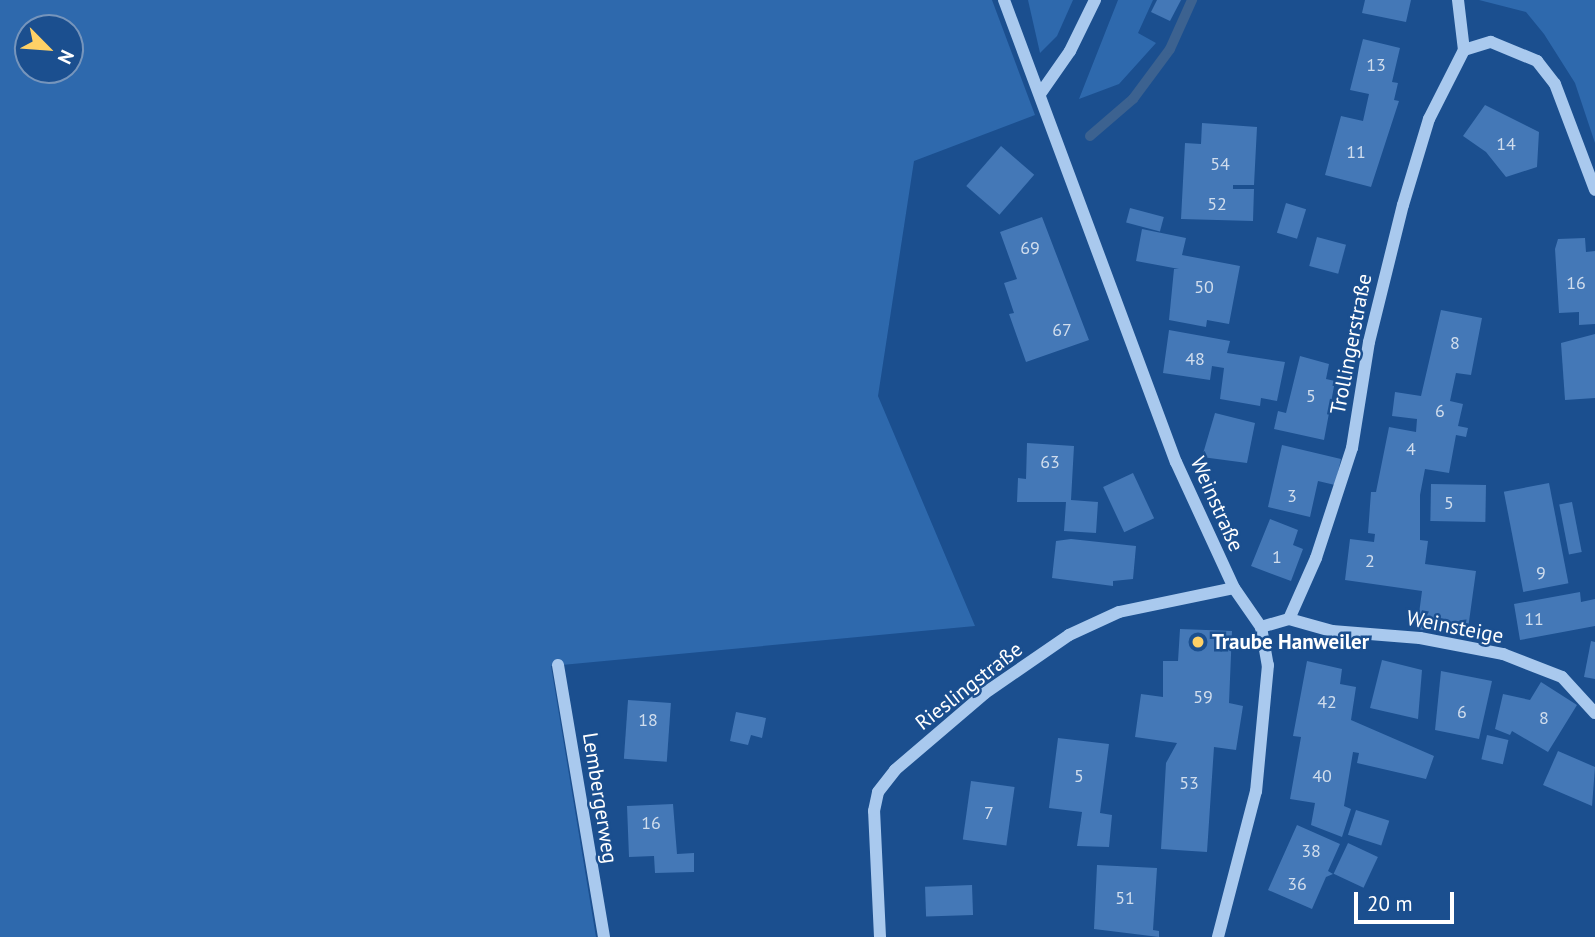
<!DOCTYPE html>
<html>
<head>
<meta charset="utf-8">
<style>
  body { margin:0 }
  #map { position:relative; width:1595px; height:937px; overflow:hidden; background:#1b4f8f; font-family:"PT Sans",sans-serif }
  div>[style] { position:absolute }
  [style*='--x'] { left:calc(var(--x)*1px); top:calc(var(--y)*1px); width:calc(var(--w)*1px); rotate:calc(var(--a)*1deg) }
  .green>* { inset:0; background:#2e69ad }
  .stream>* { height:10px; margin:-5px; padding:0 5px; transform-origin:5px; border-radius:5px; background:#3c6290 }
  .building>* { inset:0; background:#4478b7; transform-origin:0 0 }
  .minor>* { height:12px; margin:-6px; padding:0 6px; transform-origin:6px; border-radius:6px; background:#a9c9ee }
  .dots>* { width:19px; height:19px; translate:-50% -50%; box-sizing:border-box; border:4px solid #1b4f8f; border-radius:50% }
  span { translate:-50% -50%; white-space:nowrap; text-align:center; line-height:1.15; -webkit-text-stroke:5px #1b4f8f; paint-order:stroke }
  .number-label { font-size:18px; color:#d0dded }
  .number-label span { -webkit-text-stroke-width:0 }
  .street-label { font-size:21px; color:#fff }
  .poi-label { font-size:21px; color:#fff; font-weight:700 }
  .left { translate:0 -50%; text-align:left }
  .north { position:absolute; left:14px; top:14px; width:70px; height:70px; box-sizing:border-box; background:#1b4f8f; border:2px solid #7695bc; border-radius:50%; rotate:115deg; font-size:19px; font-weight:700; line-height:28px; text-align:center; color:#fff }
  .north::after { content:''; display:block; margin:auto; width:24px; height:32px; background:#ffd166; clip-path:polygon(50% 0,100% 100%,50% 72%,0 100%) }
  .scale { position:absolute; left:1354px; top:892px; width:100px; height:32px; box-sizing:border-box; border:4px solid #fff; border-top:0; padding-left:9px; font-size:21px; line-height:24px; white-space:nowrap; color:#fff; -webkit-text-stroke:5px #1b4f8f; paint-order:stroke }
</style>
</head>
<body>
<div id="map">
  <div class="green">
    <div style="clip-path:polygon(evenodd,0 0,992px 0,1035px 115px,914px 161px,878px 396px,975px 626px,551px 666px,596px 937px,0 937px,0 0,28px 28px,70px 28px,70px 70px,28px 70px,28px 28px)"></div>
    <div style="clip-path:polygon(1028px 0,1073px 0,1057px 36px,1040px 53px)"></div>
    <div style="clip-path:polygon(1118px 0,1153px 0,1138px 33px,1156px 43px,1119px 84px,1079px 99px)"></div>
    <div style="clip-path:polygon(1479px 0,1595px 0,1595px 143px,1575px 83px,1544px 34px,1526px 12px)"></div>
  </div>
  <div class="stream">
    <div style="--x:1090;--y:136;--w:57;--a:-40.7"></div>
    <div style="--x:1133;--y:99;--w:62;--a:-53.5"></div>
    <div style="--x:1170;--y:49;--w:54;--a:-65.8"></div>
  </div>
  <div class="building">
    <div style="clip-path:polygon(1157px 0,1181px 0,1170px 21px,1151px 12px)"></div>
    <div style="clip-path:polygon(1365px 0,1411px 0,1406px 22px,1362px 13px)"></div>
    <div style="clip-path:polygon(1363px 39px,1400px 48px,1392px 82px,1398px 83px,1394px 100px,1399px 101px,1371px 187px,1325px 175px,1341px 116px,1363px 121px,1369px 94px,1350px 90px)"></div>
    <div style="clip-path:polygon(1485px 105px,1539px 132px,1537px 167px,1506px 177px,1486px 152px,1463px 136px)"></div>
    <div style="clip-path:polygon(1202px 123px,1257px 127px,1254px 185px,1233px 185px,1233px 189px,1254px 189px,1253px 221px,1181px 219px,1185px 143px,1201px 144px)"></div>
    <div style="left:1001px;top:146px;width:44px;height:53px;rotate:41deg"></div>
    <div style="left:1286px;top:203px;width:21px;height:31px;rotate:17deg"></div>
    <div style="left:1130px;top:208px;width:35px;height:15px;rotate:15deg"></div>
    <div style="clip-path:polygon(1042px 217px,1089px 340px,1026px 362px,1009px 314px,1014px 313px,1004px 283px,1017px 279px,1000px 232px)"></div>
    <div style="clip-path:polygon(1142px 229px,1186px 238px,1182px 255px,1240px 266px,1229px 324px,1207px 320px,1206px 327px,1169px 320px,1174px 269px,1179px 269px,1136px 261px)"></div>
    <div style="left:1317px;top:237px;width:30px;height:30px;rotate:15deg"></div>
    <div style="clip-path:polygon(1585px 238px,1586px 252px,1595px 251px,1595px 324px,1579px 325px,1579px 312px,1559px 313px,1555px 249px,1558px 239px)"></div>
    <div style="clip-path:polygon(1441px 310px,1482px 318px,1471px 375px,1456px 373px,1450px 401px,1463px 404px,1458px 426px,1468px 428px,1466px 437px,1456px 435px,1449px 473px,1425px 469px,1420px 495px,1420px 540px,1428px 541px,1425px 564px,1476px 571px,1467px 636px,1417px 629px,1422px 591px,1345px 580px,1350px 539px,1374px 542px,1375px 534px,1368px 533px,1371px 492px,1376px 492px,1389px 427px,1416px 432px,1417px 419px,1392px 416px,1395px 392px,1421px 396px)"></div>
    <div style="clip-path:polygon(1169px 330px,1230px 341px,1227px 353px,1285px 362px,1277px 401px,1261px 398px,1260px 406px,1220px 399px,1224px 368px,1212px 366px,1210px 380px,1163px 373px)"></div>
    <div style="clip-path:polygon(1595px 334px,1595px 398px,1565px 400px,1561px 343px)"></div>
    <div style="clip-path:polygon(1300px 356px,1329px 364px,1326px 379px,1335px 381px,1324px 440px,1274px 429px,1278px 411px,1286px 413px)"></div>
    <div style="clip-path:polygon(1215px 413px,1255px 423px,1247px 463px,1202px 457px)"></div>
    <div style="clip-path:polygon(1027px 443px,1074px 446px,1071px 500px,1098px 502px,1096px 533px,1064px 531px,1066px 502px,1017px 502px,1018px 478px,1026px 479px)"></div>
    <div style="clip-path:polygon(1282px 445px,1341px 459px,1335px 485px,1318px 481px,1310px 517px,1268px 507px)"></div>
    <div style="left:1133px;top:473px;width:50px;height:33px;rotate:65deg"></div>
    <div style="left:1549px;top:483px;width:102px;height:46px;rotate:79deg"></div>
    <div style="left:1431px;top:484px;width:55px;height:37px;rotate:1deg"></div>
    <div style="left:1572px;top:502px;width:51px;height:13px;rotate:79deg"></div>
    <div style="clip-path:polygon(1270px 519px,1298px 530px,1293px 545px,1303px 549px,1291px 581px,1251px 566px)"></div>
    <div style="clip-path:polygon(1071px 539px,1136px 546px,1133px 579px,1113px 581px,1113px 586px,1052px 578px,1056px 541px)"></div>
    <div style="clip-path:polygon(1580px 592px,1581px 602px,1595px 599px,1595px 626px,1520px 640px,1514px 604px)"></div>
    <div style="clip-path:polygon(1180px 629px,1232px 631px,1229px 703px,1243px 706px,1236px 750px,1214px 747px,1207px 852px,1161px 849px,1166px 763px,1177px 743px,1135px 737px,1141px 694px,1163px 697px,1163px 661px,1178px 661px)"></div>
    <div style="clip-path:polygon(1591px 641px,1595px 642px,1595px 679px,1584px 677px)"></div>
    <div style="clip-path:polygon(1382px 660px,1422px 670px,1418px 719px,1370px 708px)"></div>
    <div style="clip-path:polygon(1307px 661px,1342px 669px,1340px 684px,1356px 687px,1351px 720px,1434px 756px,1426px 779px,1357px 763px,1359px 753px,1353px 752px,1344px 806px,1351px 809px,1342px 837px,1311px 825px,1315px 803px,1290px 799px,1301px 737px,1293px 736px)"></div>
    <div style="clip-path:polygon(1441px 671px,1492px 681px,1479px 739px,1435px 730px)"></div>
    <div style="clip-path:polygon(1541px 682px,1577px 705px,1548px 752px,1512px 731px,1510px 735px,1495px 729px,1503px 694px,1530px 700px)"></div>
    <div style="left:628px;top:700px;width:43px;height:59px;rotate:4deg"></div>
    <div style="clip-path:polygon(736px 712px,766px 718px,762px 738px,751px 735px,748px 745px,730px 741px)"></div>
    <div style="left:1487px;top:735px;width:22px;height:25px;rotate:13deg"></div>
    <div style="clip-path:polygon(1058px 738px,1109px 744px,1100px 813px,1112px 815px,1109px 847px,1077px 846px,1082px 812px,1049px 808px)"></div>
    <div style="clip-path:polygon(1558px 751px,1595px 767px,1592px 806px,1543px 785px)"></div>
    <div style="left:971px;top:781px;width:44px;height:59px;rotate:8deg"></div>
    <div style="clip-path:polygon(673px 804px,677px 854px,694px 853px,694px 872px,655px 873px,654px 856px,629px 857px,627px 806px)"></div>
    <div style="left:1356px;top:810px;width:35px;height:26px;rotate:18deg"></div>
    <div style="clip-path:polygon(1297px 825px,1340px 844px,1328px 871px,1333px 874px,1326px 877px,1312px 909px,1268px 890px)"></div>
    <div style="left:1348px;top:843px;width:33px;height:34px;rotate:25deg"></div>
    <div style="clip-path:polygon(1097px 865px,1157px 868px,1153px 930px,1159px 931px,1159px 937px,1094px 929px)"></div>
    <div style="left:972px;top:885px;width:30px;height:47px;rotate:88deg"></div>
  </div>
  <div class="minor">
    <div style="--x:1004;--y:0;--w:493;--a:69.6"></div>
    <div style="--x:1176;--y:462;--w:139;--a:65.3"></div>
    <div style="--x:1234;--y:588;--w:47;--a:55.3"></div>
    <div style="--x:1261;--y:627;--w:39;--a:80"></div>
    <div style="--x:1268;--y:665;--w:127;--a:95.4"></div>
    <div style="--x:1256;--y:791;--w:151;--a:104.6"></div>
    <div style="--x:1458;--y:0;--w:50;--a:83.2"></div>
    <div style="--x:1040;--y:94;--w:52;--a:-55.1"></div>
    <div style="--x:1070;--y:51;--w:57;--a:-63.9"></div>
    <div style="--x:1289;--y:619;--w:45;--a:15.6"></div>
    <div style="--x:1332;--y:631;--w:88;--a:4.5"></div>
    <div style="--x:1420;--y:638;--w:85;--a:10.9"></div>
    <div style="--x:1503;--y:654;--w:63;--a:21.3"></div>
    <div style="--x:1562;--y:677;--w:49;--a:47.5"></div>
    <div style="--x:1261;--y:627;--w:29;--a:-16"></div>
    <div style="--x:1289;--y:619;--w:67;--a:-66.1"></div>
    <div style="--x:1316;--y:558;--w:116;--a:-71.9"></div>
    <div style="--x:1352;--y:448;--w:107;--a:-80.9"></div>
    <div style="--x:1369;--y:342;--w:141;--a:-76.1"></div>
    <div style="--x:1403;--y:205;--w:90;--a:-73.2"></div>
    <div style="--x:1429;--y:119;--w:77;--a:-63.1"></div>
    <div style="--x:1464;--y:50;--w:28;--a:-17"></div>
    <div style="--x:1491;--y:42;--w:50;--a:22.4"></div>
    <div style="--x:1537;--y:61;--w:29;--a:52"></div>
    <div style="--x:1555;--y:84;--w:113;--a:69.3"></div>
    <div style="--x:558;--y:665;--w:276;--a:80.4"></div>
    <div style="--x:880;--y:937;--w:126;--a:-92.7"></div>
    <div style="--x:874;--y:811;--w:19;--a:-78"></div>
    <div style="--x:878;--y:792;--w:28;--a:-52"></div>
    <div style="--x:895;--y:770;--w:118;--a:-40.5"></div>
    <div style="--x:985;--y:693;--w:102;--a:-34.6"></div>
    <div style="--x:1069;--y:635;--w:55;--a:-24.7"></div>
    <div style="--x:1119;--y:612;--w:117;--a:-11.8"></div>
  </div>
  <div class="dots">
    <div style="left:1198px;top:642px;background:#ffd166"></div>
  </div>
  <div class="number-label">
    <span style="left:1376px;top:65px">13</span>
    <span style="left:1506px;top:144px">14</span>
    <span style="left:1356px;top:152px">11</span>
    <span style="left:1220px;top:164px">54</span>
    <span style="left:1217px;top:204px">52</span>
    <span style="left:1030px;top:248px">69</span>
    <span style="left:1576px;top:283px">16</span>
    <span style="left:1204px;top:287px">50</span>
    <span style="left:1062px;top:330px">67</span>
    <span style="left:1455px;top:343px">8</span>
    <span style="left:1195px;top:359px">48</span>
    <span style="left:1311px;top:396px">5</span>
    <span style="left:1440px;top:411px">6</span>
    <span style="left:1411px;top:449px">4</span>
    <span style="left:1050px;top:462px">63</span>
    <span style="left:1292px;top:496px">3</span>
    <span style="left:1449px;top:503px">5</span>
    <span style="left:1277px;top:557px">1</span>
    <span style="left:1370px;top:561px">2</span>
    <span style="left:1541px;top:573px">9</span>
    <span style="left:1534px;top:619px">11</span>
    <span style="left:1203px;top:697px">59</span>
    <span style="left:1327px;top:702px">42</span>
    <span style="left:1462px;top:712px">6</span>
    <span style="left:1544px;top:718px">8</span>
    <span style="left:648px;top:720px">18</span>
    <span style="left:1079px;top:776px">5</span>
    <span style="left:1322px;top:776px">40</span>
    <span style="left:1189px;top:783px">53</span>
    <span style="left:989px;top:813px">7</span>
    <span style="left:651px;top:823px">16</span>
    <span style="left:1311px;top:851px">38</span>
    <span style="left:1297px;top:884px">36</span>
    <span style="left:1125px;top:898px">51</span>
  </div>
  <div class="street-label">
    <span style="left:1351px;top:344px;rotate:-79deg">Trollingerstraße</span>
    <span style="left:1217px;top:504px;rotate:66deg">Weinstraße</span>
    <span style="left:1455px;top:627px;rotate:11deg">Weinsteige</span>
    <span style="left:969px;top:686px;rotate:-38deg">Rieslingstraße</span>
    <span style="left:600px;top:798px;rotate:81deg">Lembergerweg</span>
  </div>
  <div class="poi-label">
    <span class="left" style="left:1212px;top:642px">Traube Hanweiler</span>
  </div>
  <div class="north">N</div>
  <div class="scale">20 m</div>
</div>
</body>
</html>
